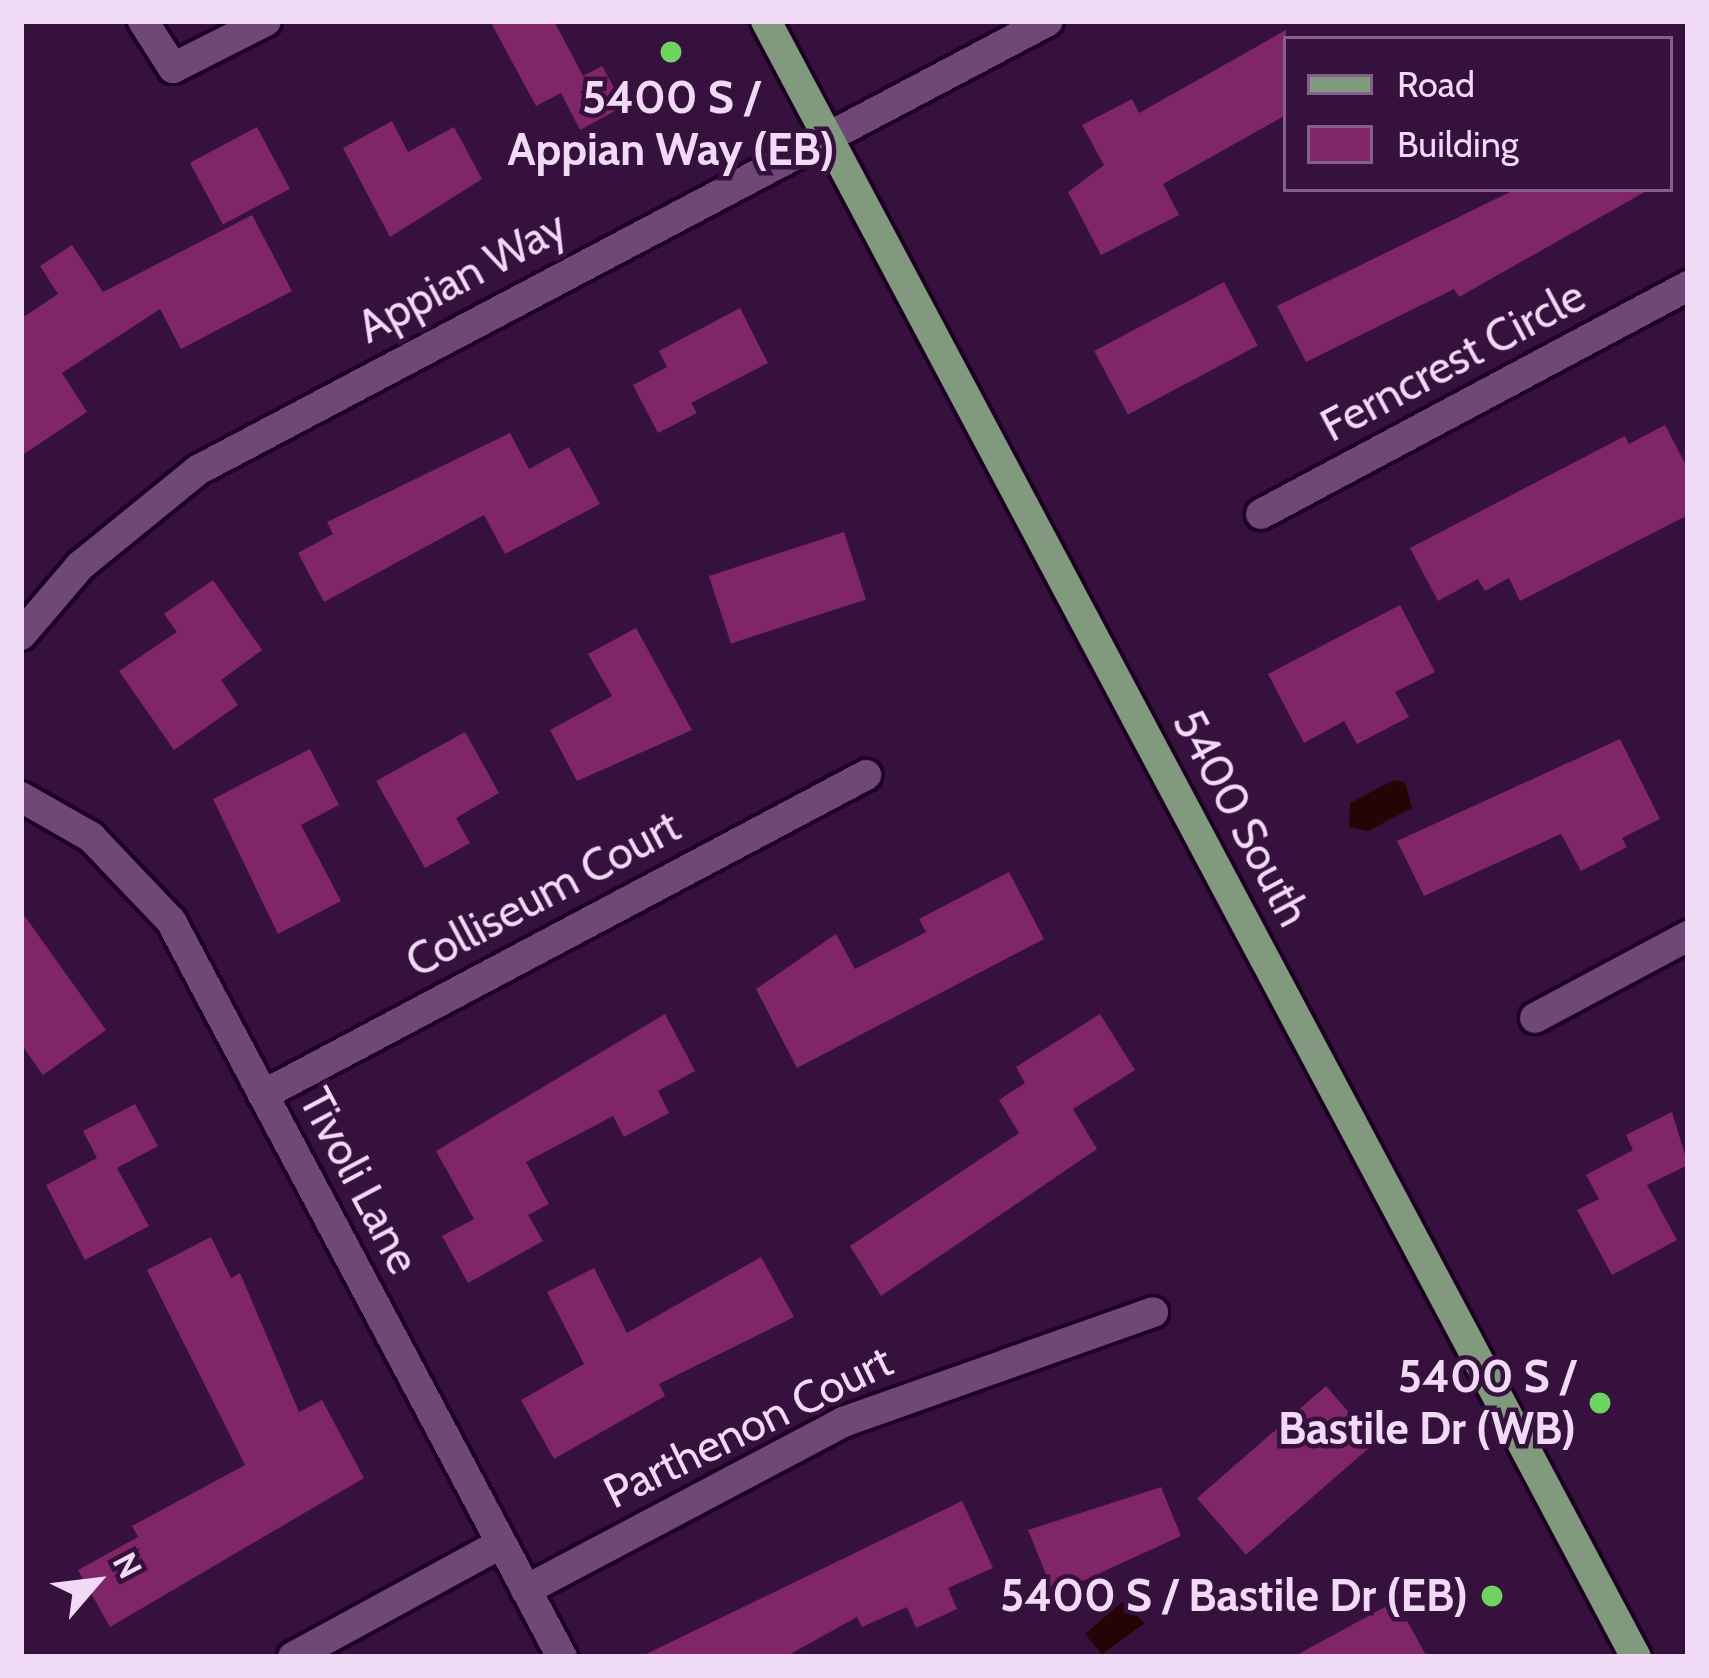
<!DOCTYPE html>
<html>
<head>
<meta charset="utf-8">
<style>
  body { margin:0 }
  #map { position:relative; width:1709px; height:1678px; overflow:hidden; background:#36113e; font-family:Cabin,sans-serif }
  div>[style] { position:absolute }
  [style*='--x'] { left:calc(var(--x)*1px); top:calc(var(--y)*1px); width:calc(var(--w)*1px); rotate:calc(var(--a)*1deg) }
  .water>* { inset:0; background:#260406 }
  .building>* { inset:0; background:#802567; transform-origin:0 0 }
  .roads { filter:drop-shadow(3px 0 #1d0023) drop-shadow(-3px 0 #1d0023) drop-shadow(0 3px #1d0023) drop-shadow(0 -3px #1d0023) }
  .minor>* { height:30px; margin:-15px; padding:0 15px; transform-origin:15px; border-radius:15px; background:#704877 }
  .major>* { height:30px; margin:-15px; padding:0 15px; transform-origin:15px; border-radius:15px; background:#819a7e }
  .dots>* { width:33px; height:33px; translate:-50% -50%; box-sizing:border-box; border:6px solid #36113e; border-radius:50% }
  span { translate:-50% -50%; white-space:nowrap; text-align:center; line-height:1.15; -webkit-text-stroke:9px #36113e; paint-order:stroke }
  .poi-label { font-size:45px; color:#f1daf6; font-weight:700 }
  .right { translate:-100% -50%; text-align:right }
  .street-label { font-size:45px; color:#f1daf6 }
  .frame { position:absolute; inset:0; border:24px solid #f1daf6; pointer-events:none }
  .legend { position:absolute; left:1283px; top:36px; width:390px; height:156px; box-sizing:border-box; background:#36113e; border:3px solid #816188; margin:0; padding:15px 21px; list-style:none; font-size:36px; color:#f1daf6 }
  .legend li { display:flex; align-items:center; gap:24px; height:60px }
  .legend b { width:60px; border:3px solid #816188 }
  .north { position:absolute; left:36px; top:1522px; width:120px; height:120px; -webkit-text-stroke:9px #36113e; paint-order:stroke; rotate:62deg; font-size:33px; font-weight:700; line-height:48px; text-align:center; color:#f1daf6 }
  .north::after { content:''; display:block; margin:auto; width:42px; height:54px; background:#f1daf6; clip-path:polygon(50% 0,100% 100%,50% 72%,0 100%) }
</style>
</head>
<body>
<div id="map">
  <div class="water">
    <div style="clip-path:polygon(1394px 780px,1405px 782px,1412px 808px,1368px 831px,1349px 827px,1350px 803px)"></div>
    <div style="clip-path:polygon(1122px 1602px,1145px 1623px,1102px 1654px,1085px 1634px)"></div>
  </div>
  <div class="building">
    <div style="clip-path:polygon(490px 21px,554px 21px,583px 76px,602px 66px,624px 106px,580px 130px,561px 93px,536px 106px)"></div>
    <div style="clip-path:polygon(1286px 30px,1286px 115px,1163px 184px,1179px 215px,1101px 255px,1068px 192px,1104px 165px,1082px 125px,1132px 99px,1139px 113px)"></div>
    <div style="clip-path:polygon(392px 121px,408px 152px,454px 127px,482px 179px,390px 237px,343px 148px)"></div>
    <div style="left:257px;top:127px;width:70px;height:76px;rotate:62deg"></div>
    <div style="clip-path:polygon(1516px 189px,1650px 189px,1459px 297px,1454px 289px,1306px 362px,1277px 306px)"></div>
    <div style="clip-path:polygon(252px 215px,292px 291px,181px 349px,160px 309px,62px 373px,87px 412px,21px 456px,21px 309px,25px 316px,58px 294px,40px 266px,72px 245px,103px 292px)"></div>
    <div style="left:1224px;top:282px;width:72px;height:147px;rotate:62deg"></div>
    <div style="clip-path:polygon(740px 308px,768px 363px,691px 403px,697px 413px,658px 433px,633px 385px,667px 367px,659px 351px)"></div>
    <div style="clip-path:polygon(1665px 425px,1688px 469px,1688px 515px,1520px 601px,1509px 578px,1485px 591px,1478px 579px,1438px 601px,1410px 548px,1625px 436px,1629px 444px)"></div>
    <div style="clip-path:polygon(510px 433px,529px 469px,569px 447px,600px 504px,505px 554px,484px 515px,324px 602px,298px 553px,333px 534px,327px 522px)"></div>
    <div style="left:844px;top:532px;width:71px;height:142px;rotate:72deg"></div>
    <div style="clip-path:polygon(213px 580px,262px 650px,221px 680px,238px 705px,174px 750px,119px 671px,177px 632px,164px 614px)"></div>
    <div style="clip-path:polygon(1400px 605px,1435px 672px,1395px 692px,1409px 717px,1357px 744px,1344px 721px,1304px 743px,1268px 674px)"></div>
    <div style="clip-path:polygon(636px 628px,692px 730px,577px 781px,550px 730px,612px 696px,588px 654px)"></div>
    <div style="clip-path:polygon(465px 732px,499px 793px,456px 818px,470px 843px,425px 868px,376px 781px)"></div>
    <div style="clip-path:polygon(1620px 739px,1660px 819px,1622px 838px,1627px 847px,1581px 871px,1561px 834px,1424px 896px,1397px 841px)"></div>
    <div style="clip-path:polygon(310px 749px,339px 805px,301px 825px,341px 901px,278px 934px,213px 799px)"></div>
    <div style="clip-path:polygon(1009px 872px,1044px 939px,797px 1068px,756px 989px,836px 934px,855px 969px,926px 932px,919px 919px)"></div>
    <div style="clip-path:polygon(21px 911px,106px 1030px,43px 1075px,21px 1044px)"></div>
    <div style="clip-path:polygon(665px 1014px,695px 1071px,658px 1091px,669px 1113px,624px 1137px,613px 1116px,526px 1162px,549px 1204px,528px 1215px,543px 1241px,468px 1283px,442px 1236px,474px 1219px,436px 1151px)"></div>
    <div style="clip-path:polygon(1100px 1014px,1135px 1070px,1073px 1109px,1097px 1149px,881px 1296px,850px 1246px,1019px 1133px,999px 1100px,1025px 1083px,1016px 1067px)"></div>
    <div style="clip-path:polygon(135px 1104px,158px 1146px,117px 1168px,149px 1226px,85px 1260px,46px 1185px,97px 1158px,83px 1131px)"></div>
    <div style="clip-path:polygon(1672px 1112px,1688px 1165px,1647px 1185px,1677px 1240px,1612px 1275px,1577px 1210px,1599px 1199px,1586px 1175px,1633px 1150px,1626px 1135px)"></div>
    <div style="clip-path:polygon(211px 1237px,231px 1278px,240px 1273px,299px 1412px,322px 1400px,364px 1478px,110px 1627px,78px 1570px,138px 1537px,132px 1526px,245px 1465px,147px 1270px)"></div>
    <div style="clip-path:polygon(761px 1257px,794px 1317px,659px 1384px,665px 1396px,554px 1459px,521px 1400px,584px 1364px,547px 1292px,594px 1268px,627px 1333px)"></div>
    <div style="left:1326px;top:1386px;width:75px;height:171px;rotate:49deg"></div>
    <div style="clip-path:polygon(1161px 1487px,1181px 1536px,1054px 1594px,1028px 1530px)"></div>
    <div style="clip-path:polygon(962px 1501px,993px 1568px,948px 1588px,957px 1609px,916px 1628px,907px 1607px,862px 1627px,857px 1617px,785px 1657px,640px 1657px)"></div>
    <div style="clip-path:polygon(1396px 1601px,1427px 1657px,1293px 1657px)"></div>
  </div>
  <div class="roads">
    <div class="minor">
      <div style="--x:143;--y:21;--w:56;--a:57.4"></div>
      <div style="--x:173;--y:68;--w:104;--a:-26.8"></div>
      <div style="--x:1261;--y:514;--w:484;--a:-28.1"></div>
      <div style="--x:21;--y:635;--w:91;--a:-49.5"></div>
      <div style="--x:80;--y:566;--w:152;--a:-39.1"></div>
      <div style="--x:198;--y:470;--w:961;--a:-27.84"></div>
      <div style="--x:21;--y:797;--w:81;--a:29.7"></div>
      <div style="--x:91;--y:837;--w:116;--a:46.4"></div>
      <div style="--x:171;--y:921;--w:833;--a:62.02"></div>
      <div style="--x:1535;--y:1018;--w:174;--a:-28.2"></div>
      <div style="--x:263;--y:1095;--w:683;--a:-27.95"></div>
      <div style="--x:526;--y:1590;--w:359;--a:-27.9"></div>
      <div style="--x:843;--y:1422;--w:329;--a:-19.5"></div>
      <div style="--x:293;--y:1657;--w:236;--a:-28.6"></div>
    </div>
    <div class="major">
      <div style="--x:766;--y:21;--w:1853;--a:62"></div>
    </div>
  </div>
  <div class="dots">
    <div style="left:671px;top:52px;background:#6fd35f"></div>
    <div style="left:1600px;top:1403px;background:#6fd35f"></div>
    <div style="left:1492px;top:1596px;background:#6fd35f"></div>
  </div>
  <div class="poi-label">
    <span style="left:671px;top:124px">5400 S /<br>Appian Way (EB)</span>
    <span class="right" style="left:1576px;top:1403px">5400 S /<br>Bastile Dr (WB)</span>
    <span class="right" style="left:1468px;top:1596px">5400 S / Bastile Dr (EB)</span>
  </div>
  <div class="street-label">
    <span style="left:462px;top:277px;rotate:-28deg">Appian Way</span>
    <span style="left:1453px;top:361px;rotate:-28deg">Ferncrest Circle</span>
    <span style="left:1241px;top:818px;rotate:62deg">5400 South</span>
    <span style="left:543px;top:894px;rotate:-28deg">Colliseum Court</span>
    <span style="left:359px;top:1181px;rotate:62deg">Tivoli Lane</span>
    <span style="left:748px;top:1427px;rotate:-26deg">Parthenon Court</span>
  </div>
  <div class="frame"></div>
  <ul class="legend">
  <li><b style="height:15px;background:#819a7e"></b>Road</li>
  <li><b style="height:33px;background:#802567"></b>Building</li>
  </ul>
  <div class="north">N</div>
</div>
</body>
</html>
